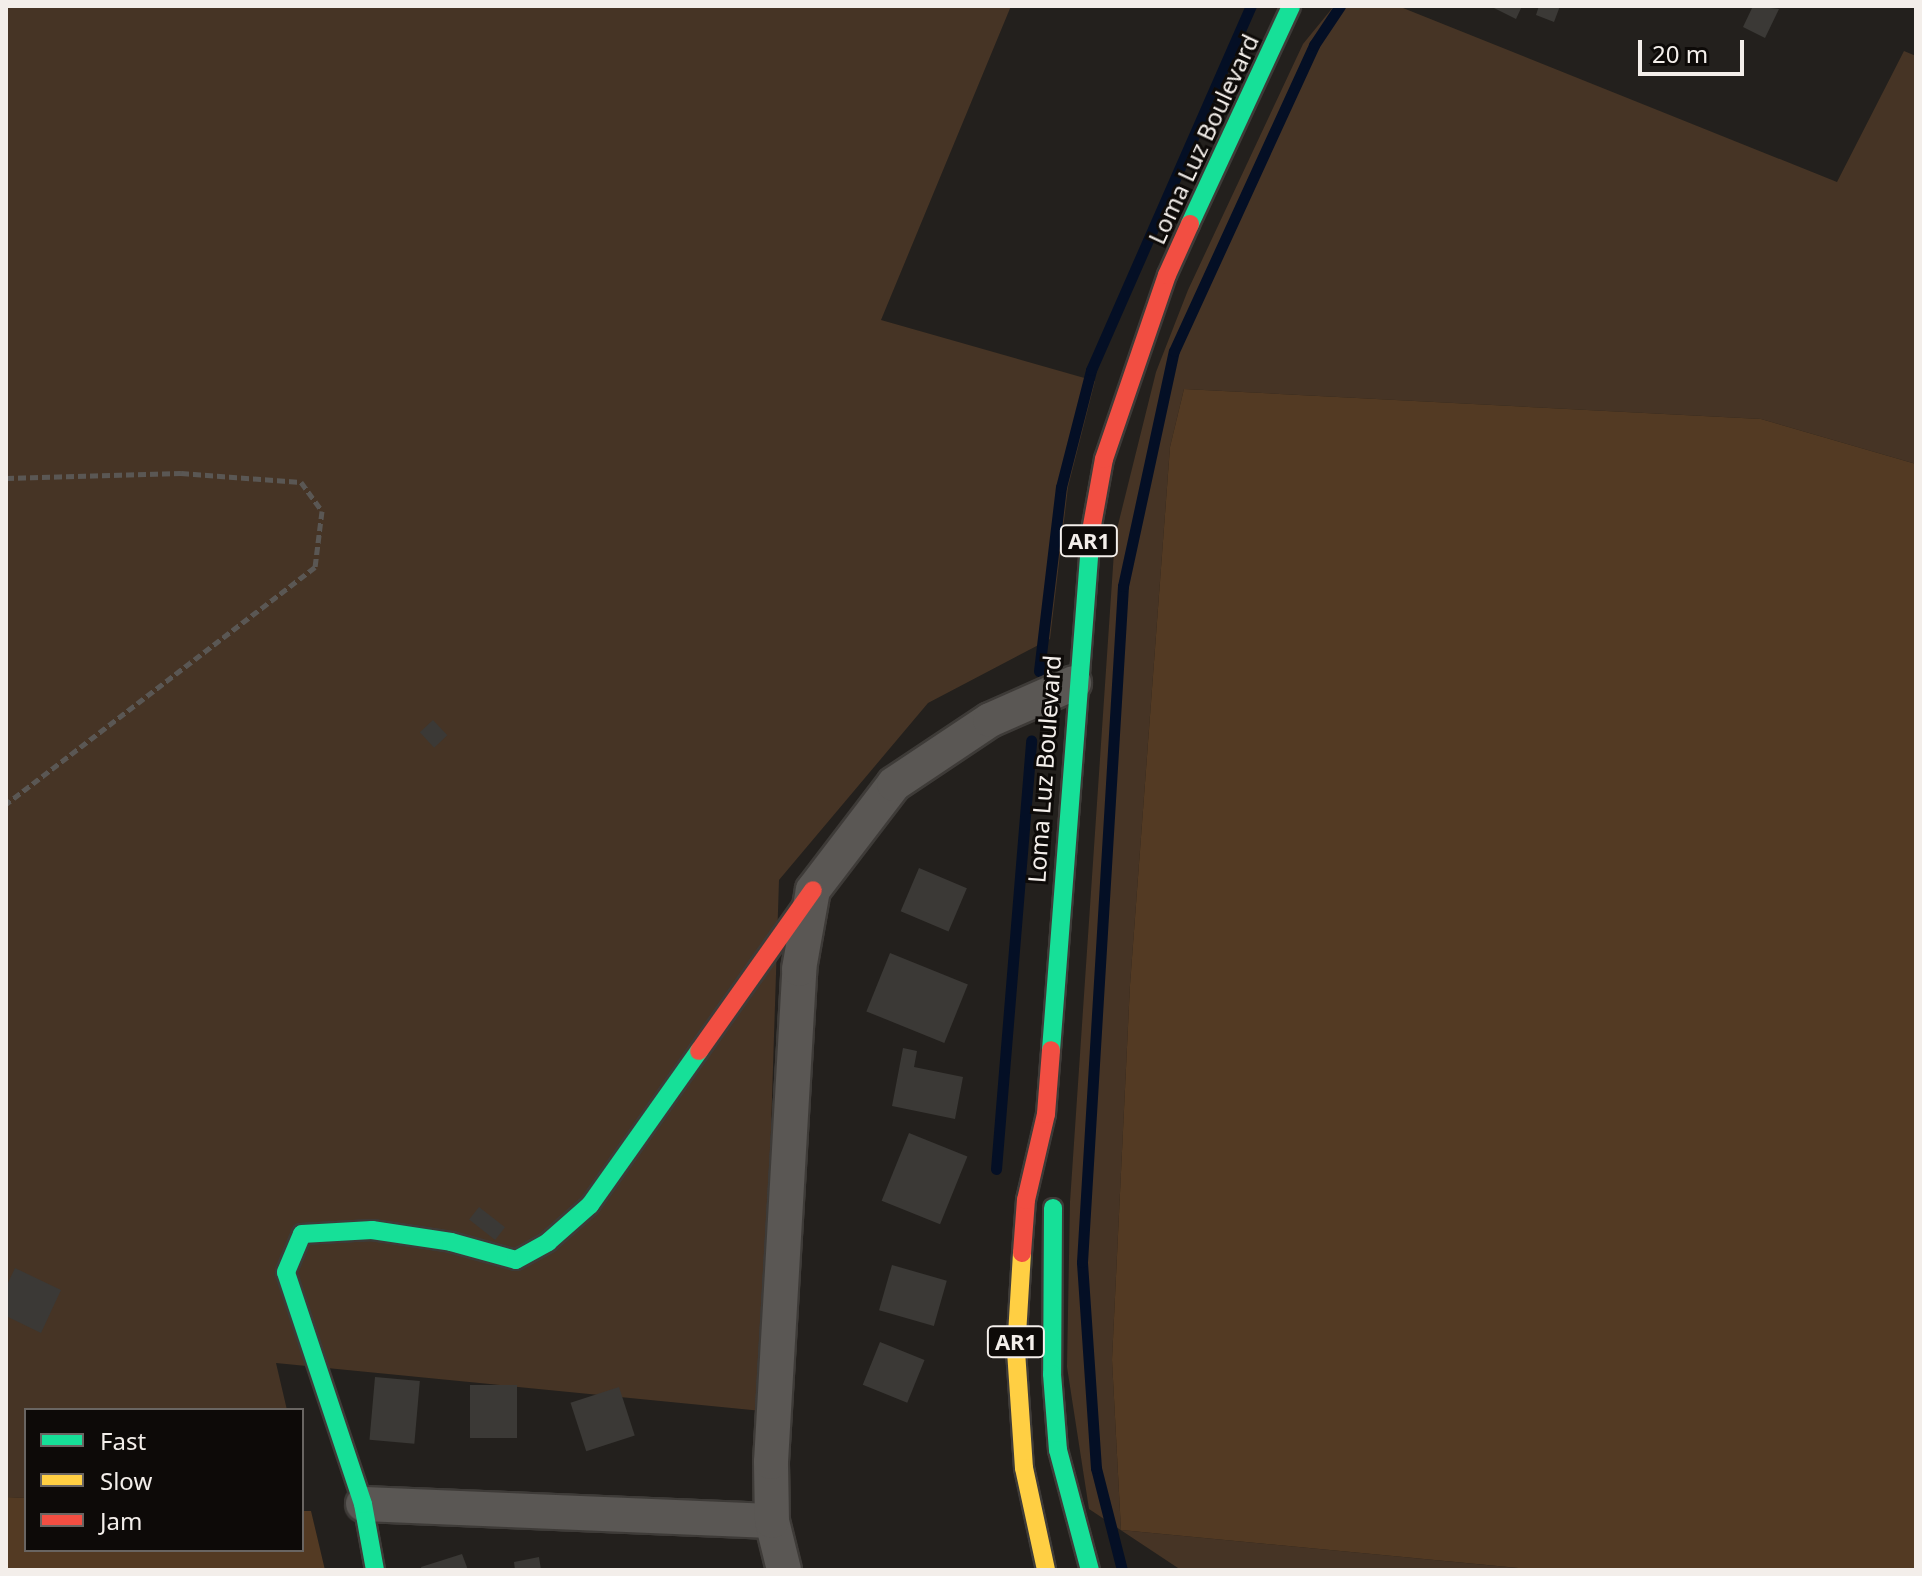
<!DOCTYPE html>
<html>
<head>
<meta charset="utf-8">
<style>
  body { margin:0 }
  #map { position:relative; width:1922px; height:1576px; overflow:hidden; background:#23201d; font-family:"Noto Sans",sans-serif }
  div>[style] { position:absolute }
  [style*='--x'] { left:calc(var(--x)*1px); top:calc(var(--y)*1px); width:calc(var(--w)*1px); rotate:calc(var(--a)*1deg) }
  .green>* { inset:0; background:#463425 }
  .forest>* { inset:0; background:#533a23 }
  .stream>* { height:11px; margin:-5.5px; padding:0 5.5px; transform-origin:5.5px; border-radius:5.5px; background:#040f25 }
  .building>* { inset:0; background:#3b3936; transform-origin:0 0 }
  .path>* { height:5px; margin-top:-2.5px; transform-origin:0; background:repeating-linear-gradient(90deg,#5a5754 0 8px,transparent 0 12px) }
  .roads { filter:drop-shadow(2px 0 #3e3b38) drop-shadow(-2px 0 #3e3b38) drop-shadow(0 2px #3e3b38) drop-shadow(0 -2px #3e3b38) }
  .street>* { height:34px; margin:-17px; padding:0 17px; transform-origin:17px; border-radius:17px; background:#5a5754 }
  .fast>* { height:18px; margin:-9px; padding:0 9px; transform-origin:9px; border-radius:9px; background:#16e098 }
  .slow>* { height:18px; margin:-9px; padding:0 9px; transform-origin:9px; border-radius:9px; background:#ffcf43 }
  .jam>* { height:18px; margin:-9px; padding:0 9px; transform-origin:9px; border-radius:9px; background:#f24e42 }
  span { translate:-50% -50%; white-space:nowrap; text-align:center; line-height:1.15; -webkit-text-stroke:6px #0d0a08; paint-order:stroke }
  .shield-label span { padding:2px 6px; background:#0d0a08; border:2px solid; border-radius:6px; -webkit-text-stroke-width:0 }
  .shield-label { font-size:22px; color:#f3eeea; font-weight:700 }
  .street-label { font-size:24px; color:#f3eeea }
  .frame { position:absolute; inset:0; border:8px solid #f3eeea; pointer-events:none }
  .legend { position:absolute; left:24px; top:1408px; width:280px; height:144px; box-sizing:border-box; background:#0d0a08; border:2px solid #696562; margin:0; padding:10px 14px; list-style:none; font-size:24px; color:#f3eeea }
  .legend li { display:flex; align-items:center; gap:16px; height:40px }
  .legend b { width:40px; border:2px solid #696562 }
  .scale { position:absolute; left:1638px; top:40px; width:106px; height:36px; box-sizing:border-box; border:4px solid #f3eeea; border-top:0; padding-left:10px; font-size:24px; line-height:28px; white-space:nowrap; color:#f3eeea; -webkit-text-stroke:6px #0d0a08; paint-order:stroke }
</style>
</head>
<body>
<div id="map">
  <div class="green">
    <div style="clip-path:polygon(6px 6px,1011px 6px,881px 320px,1095px 381px,1068px 487px,1050px 639px,928px 703px,779px 880px,762px 1411px,276px 1363px,287px 1410px,26px 1410px,26px 1498px,6px 1497px)"></div>
    <div style="clip-path:polygon(1334px 6px,1398px 6px,1837px 182px,1904px 51px,1916px 56px,1916px 464px,1761px 419px,1184px 389px,1170px 447px,1130px 985px,1112px 1360px,1121px 1530px,1540px 1570px,1181px 1570px,1089px 1509px,1067px 1367px,1070px 1202px,1115px 537px,1156px 372px,1188px 290px,1303px 44px)"></div>
  </div>
  <div class="forest">
    <div style="clip-path:polygon(1184px 389px,1761px 419px,1916px 464px,1916px 1570px,1540px 1570px,1121px 1530px,1112px 1360px,1130px 985px,1170px 447px)"></div>
    <div style="clip-path:polygon(6px 1497px,26px 1498px,26px 1550px,302px 1550px,302px 1511px,311px 1511px,325px 1570px,6px 1570px)"></div>
  </div>
  <div class="stream">
    <div style="--x:1039;--y:671;--w:185;--a:-83.2"></div>
    <div style="--x:1061;--y:487;--w:121;--a:-75.6"></div>
    <div style="--x:1091;--y:370;--w:398;--a:-66.3"></div>
    <div style="--x:996;--y:1169;--w:430;--a:-85.3"></div>
    <div style="--x:1122;--y:1570;--w:105;--a:-104.3"></div>
    <div style="--x:1096;--y:1468;--w:206;--a:-93.9"></div>
    <div style="--x:1082;--y:1262;--w:677;--a:-86.53"></div>
    <div style="--x:1123;--y:586;--w:240;--a:-77.8"></div>
    <div style="--x:1174;--y:351;--w:337;--a:-65.4"></div>
    <div style="--x:1314;--y:45;--w:47;--a:-56.3"></div>
  </div>
  <div class="building">
    <div style="clip-path:polygon(1490px 6px,1522px 6px,1516px 19px)"></div>
    <div style="clip-path:polygon(1539px 6px,1560px 6px,1554px 22px,1536px 15px)"></div>
    <div style="clip-path:polygon(1753px 6px,1779px 9px,1765px 38px,1743px 27px)"></div>
    <div style="left:433px;top:720px;width:21px;height:18px;rotate:47deg"></div>
    <div style="left:919px;top:868px;width:52px;height:47px;rotate:23deg"></div>
    <div style="left:890px;top:953px;width:84px;height:63px;rotate:22deg"></div>
    <div style="clip-path:polygon(903px 1048px,917px 1051px,914px 1067px,963px 1077px,955px 1119px,892px 1106px)"></div>
    <div style="left:909px;top:1133px;width:63px;height:73px;rotate:22deg"></div>
    <div style="left:479px;top:1207px;width:33px;height:16px;rotate:38deg"></div>
    <div style="left:892px;top:1265px;width:57px;height:47px;rotate:16deg"></div>
    <div style="clip-path:polygon(15px 1268px,61px 1290px,41px 1333px,6px 1316px,6px 1287px)"></div>
    <div style="left:880px;top:1342px;width:48px;height:46px;rotate:22deg"></div>
    <div style="left:375px;top:1377px;width:45px;height:63px;rotate:5deg"></div>
    <div style="left:470px;top:1385px;width:47px;height:53px"></div>
    <div style="left:619px;top:1387px;width:51px;height:51px;rotate:72deg"></div>
    <div style="clip-path:polygon(462px 1554px,468px 1570px,422px 1570px,421px 1567px)"></div>
    <div style="clip-path:polygon(539px 1557px,541px 1570px,515px 1570px,514px 1562px)"></div>
  </div>
  <div class="path">
    <div style="--x:6;--y:478;--w:175;--a:-1.6"></div>
    <div style="--x:181;--y:473;--w:120;--a:4.3"></div>
    <div style="--x:301;--y:482;--w:36;--a:54"></div>
    <div style="--x:322;--y:511;--w:56;--a:97.1"></div>
    <div style="--x:315;--y:567;--w:389;--a:142.5"></div>
  </div>
  <div class="roads">
    <div class="street">
      <div style="--x:363;--y:1504;--w:409;--a:2.4"></div>
      <div style="--x:784;--y:1570;--w:50;--a:-103.8"></div>
      <div style="--x:772;--y:1521;--w:59;--a:-91"></div>
      <div style="--x:771;--y:1462;--w:494;--a:-86.7"></div>
      <div style="--x:799;--y:969;--w:80;--a:-80"></div>
      <div style="--x:813;--y:890;--w:133;--a:-52.6"></div>
      <div style="--x:894;--y:784;--w:115;--a:-33.7"></div>
      <div style="--x:990;--y:720;--w:92;--a:-23.8"></div>
    </div>
    <div class="fast">
      <div style="--x:1190;--y:224;--w:240;--a:-65.1"></div>
      <div style="--x:1051;--y:1050;--w:521;--a:-85.59"></div>
      <div style="--x:1053;--y:1208;--w:166;--a:90.3"></div>
      <div style="--x:1052;--y:1374;--w:76;--a:85.5"></div>
      <div style="--x:1058;--y:1450;--w:124;--a:75.1"></div>
      <div style="--x:375;--y:1570;--w:67;--a:-100.3"></div>
      <div style="--x:363;--y:1504;--w:244;--a:-108.4"></div>
      <div style="--x:286;--y:1272;--w:41;--a:-67.2"></div>
      <div style="--x:302;--y:1234;--w:70;--a:-3.3"></div>
      <div style="--x:372;--y:1230;--w:80;--a:8.6"></div>
      <div style="--x:451;--y:1242;--w:67;--a:15.5"></div>
      <div style="--x:516;--y:1260;--w:37;--a:-29"></div>
      <div style="--x:548;--y:1242;--w:56;--a:-41.4"></div>
      <div style="--x:590;--y:1205;--w:189;--a:-54.7"></div>
    </div>
    <div class="slow">
      <div style="--x:1022;--y:1253;--w:98;--a:93.5"></div>
      <div style="--x:1016;--y:1351;--w:117;--a:86.1"></div>
      <div style="--x:1024;--y:1468;--w:104;--a:77.8"></div>
    </div>
    <div class="jam">
      <div style="--x:1091;--y:531;--w:73;--a:-79.8"></div>
      <div style="--x:1104;--y:459;--w:194;--a:-71.1"></div>
      <div style="--x:1167;--y:275;--w:56;--a:-65.7"></div>
      <div style="--x:699;--y:1051;--w:197;--a:-54.7"></div>
      <div style="--x:1022;--y:1253;--w:53;--a:-85.7"></div>
      <div style="--x:1026;--y:1200;--w:88;--a:-76.9"></div>
      <div style="--x:1046;--y:1114;--w:64;--a:-85.5"></div>
    </div>
  </div>
  <div class="shield-label">
    <span style="left:1089px;top:541px">AR1</span>
    <span style="left:1016px;top:1342px">AR1</span>
  </div>
  <div class="street-label">
    <span style="left:1203px;top:139px;rotate:-65deg">Loma Luz Boulevard</span>
    <span style="left:1044px;top:769px;rotate:-86deg">Loma Luz Boulevard</span>
  </div>
  <div class="frame"></div>
  <ul class="legend">
  <li><b style="height:10px;background:#16e098"></b>Fast</li>
  <li><b style="height:10px;background:#ffcf43"></b>Slow</li>
  <li><b style="height:10px;background:#f24e42"></b>Jam</li>
  </ul>
  <div class="scale">20 m</div>
</div>
</body>
</html>
